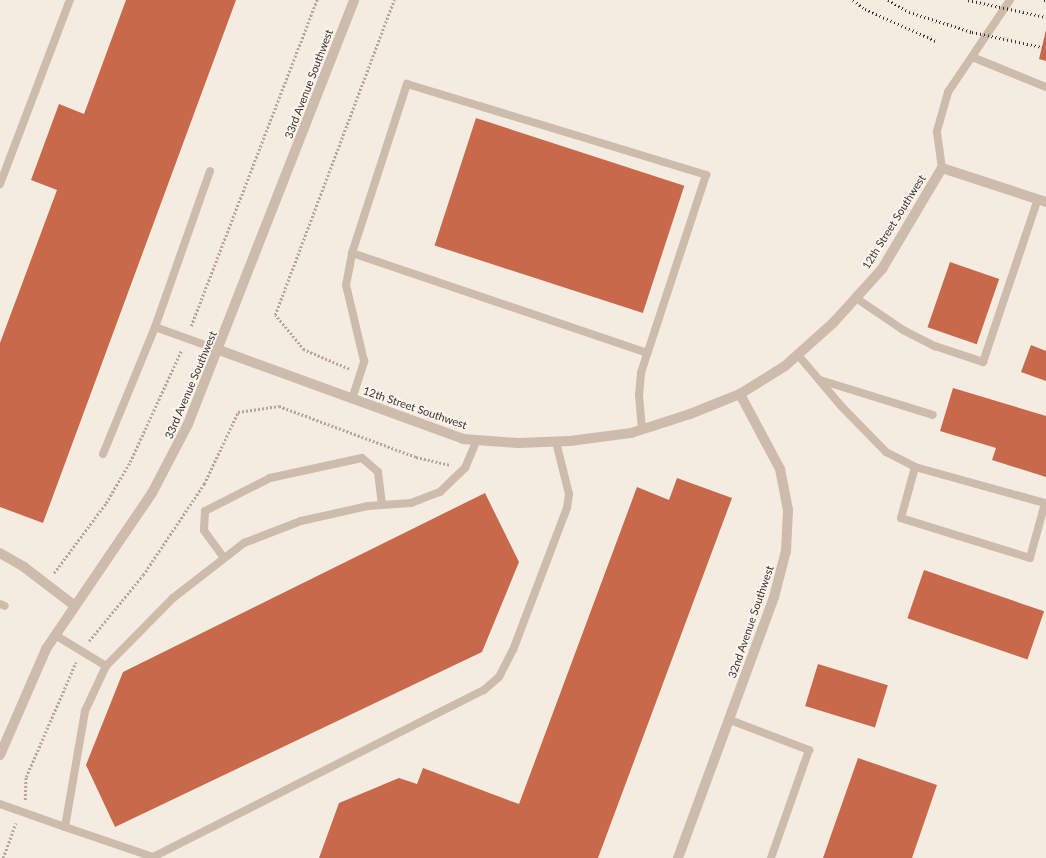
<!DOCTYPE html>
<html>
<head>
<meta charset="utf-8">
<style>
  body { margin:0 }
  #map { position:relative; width:1046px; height:858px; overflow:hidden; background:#f4ebe1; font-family:Lato,sans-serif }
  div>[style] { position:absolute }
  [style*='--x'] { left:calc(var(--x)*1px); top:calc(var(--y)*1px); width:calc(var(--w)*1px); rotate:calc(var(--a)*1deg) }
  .building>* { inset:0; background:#c8694b; transform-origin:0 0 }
  .path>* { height:2.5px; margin-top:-1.25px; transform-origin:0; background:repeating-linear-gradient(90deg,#b9a596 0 2px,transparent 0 4px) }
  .service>* { height:8px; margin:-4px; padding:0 4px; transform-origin:4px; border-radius:4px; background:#cdbbac }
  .minor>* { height:10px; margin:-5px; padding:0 5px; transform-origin:5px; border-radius:5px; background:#cdbbac }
  .tertiary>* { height:10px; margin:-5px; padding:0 5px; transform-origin:5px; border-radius:5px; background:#cdbbac }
  .rail>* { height:3px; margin-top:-1.5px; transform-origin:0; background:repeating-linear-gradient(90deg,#3b302b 0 1px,transparent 0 4px) }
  span { translate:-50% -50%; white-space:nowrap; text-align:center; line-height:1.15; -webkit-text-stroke:4px #fbf5ee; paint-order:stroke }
  .street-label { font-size:11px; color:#3b302b }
</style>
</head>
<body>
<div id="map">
  <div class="building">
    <div style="clip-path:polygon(126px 0,236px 0,43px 523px,0 507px,0 343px,57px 190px,31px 180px,59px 104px,84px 114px)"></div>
    <div style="clip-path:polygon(1046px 30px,1046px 61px,1039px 59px)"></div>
    <div style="left:476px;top:118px;width:219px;height:134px;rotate:18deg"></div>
    <div style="left:950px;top:262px;width:52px;height:69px;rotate:19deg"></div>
    <div style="clip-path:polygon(1031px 345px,1046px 351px,1046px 381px,1021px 372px)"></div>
    <div style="clip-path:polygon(953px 388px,1046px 416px,1046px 477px,992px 460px,996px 448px,940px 431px)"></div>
    <div style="clip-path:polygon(677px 478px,732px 498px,598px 858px,319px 858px,339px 803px,399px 778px,417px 784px,423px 768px,519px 804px,637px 487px,669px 500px)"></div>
    <div style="clip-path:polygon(485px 493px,519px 562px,482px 652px,115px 827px,86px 765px,123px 672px)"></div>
    <div style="left:924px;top:570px;width:127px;height:51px;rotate:19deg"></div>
    <div style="left:818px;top:664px;width:73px;height:44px;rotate:17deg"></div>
    <div style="clip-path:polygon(858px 758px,937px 785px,912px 858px,823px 858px)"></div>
  </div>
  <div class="path">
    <div style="--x:191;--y:326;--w:350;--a:-68.9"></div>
    <div style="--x:349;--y:369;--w:49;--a:-157.1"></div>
    <div style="--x:304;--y:350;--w:45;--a:-129.6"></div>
    <div style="--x:275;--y:315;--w:337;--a:-69.3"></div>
    <div style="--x:54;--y:573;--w:87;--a:-53.4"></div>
    <div style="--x:106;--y:503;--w:48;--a:-59.7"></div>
    <div style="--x:130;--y:462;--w:124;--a:-65.3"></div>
    <div style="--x:89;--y:641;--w:85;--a:-50.7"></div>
    <div style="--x:143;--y:575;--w:110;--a:-56.2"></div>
    <div style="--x:204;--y:484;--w:80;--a:-64.7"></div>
    <div style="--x:238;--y:412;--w:41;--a:-8.3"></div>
    <div style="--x:279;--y:406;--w:146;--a:20.4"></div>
    <div style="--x:416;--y:457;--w:36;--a:13"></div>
    <div style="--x:25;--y:800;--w:23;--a:-88"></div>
    <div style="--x:26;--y:777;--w:125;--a:-66.5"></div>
    <div style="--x:3;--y:858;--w:37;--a:-70"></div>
  </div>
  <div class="service">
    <div style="--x:972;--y:57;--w:80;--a:22.1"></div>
    <div style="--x:942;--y:168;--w:37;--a:-98"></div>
    <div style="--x:937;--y:131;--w:41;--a:-74.2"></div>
    <div style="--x:948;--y:92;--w:111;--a:-56"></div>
    <div style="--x:210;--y:171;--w:165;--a:109.4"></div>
    <div style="--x:155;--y:327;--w:68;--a:19.8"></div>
    <div style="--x:0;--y:184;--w:197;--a:-69.2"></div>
    <div style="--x:352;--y:253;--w:178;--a:-72"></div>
    <div style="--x:407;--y:84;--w:313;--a:16.9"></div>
    <div style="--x:706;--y:175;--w:208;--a:108.2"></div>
    <div style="--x:641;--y:373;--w:22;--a:95"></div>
    <div style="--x:639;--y:395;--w:34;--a:85"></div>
    <div style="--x:856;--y:298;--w:57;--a:34.2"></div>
    <div style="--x:903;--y:330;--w:36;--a:27"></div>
    <div style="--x:935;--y:346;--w:51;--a:18.4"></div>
    <div style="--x:983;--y:362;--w:172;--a:-71.4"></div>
    <div style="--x:798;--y:355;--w:68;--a:49.8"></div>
    <div style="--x:842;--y:407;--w:63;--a:45.6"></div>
    <div style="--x:886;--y:452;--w:33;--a:27"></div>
    <div style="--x:915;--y:467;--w:135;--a:15.5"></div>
    <div style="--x:1045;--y:503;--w:57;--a:105.3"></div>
    <div style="--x:1030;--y:558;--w:135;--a:-162.8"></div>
    <div style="--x:901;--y:518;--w:53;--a:-74.6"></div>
    <div style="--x:820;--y:380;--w:118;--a:17.2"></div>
    <div style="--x:352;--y:399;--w:40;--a:-72"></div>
    <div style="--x:364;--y:361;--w:78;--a:-103.3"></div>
    <div style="--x:346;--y:285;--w:33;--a:-79"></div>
    <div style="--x:352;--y:253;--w:312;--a:18.7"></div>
    <div style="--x:103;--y:454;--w:137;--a:-67.7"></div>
    <div style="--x:224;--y:558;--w:34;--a:-126"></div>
    <div style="--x:204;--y:530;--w:19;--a:-87"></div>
    <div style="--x:205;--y:511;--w:73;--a:-26.9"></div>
    <div style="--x:270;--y:478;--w:94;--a:-12.3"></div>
    <div style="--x:362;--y:458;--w:21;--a:41"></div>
    <div style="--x:378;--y:472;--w:33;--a:83"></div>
    <div style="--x:0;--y:604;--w:5;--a:22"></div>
    <div style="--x:55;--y:635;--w:60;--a:31.3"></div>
    <div style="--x:730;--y:720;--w:85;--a:20.8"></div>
    <div style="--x:809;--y:750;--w:114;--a:109.4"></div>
    <div style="--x:0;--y:804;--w:69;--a:19.5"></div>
    <div style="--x:65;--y:827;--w:118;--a:-80.2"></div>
    <div style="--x:85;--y:711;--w:50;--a:-65"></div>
    <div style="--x:106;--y:666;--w:95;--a:-45.4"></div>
    <div style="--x:173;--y:598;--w:90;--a:-37.8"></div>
    <div style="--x:244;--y:543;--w:61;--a:-21.1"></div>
    <div style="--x:301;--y:521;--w:69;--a:-12.6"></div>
    <div style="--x:368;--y:506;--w:43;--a:-4"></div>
    <div style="--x:411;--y:503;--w:31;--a:-21"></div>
    <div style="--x:440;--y:492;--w:35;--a:-44"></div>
    <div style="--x:465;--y:468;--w:30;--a:-67"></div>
    <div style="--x:65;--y:827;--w:93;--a:18.8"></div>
    <div style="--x:153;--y:857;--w:371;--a:-26.8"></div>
    <div style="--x:484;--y:690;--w:20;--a:-41"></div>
    <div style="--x:499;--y:677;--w:30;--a:-63"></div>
    <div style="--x:513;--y:650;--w:152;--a:-69.2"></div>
    <div style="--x:567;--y:508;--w:14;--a:-82"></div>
    <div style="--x:569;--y:494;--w:54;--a:-104"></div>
  </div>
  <div class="minor">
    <div style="--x:219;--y:350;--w:260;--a:20"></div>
    <div style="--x:463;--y:439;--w:55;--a:4.2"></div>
    <div style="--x:518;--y:443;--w:52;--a:-2.2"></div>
    <div style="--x:570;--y:441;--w:62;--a:-7.5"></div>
    <div style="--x:631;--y:433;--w:62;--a:-17.9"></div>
    <div style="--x:690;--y:414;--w:54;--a:-21.8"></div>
    <div style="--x:740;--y:394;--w:53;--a:-31.9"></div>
    <div style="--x:785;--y:366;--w:66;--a:-41.9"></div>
    <div style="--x:834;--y:322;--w:72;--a:-47.8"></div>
    <div style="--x:882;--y:269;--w:117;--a:-59.3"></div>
    <div style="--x:942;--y:168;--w:109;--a:18.1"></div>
    <div style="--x:0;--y:553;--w:28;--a:30"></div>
    <div style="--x:24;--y:567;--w:64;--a:37.4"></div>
    <div style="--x:678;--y:858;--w:278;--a:-69.8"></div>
    <div style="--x:774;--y:597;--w:48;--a:-75.4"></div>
    <div style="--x:786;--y:551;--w:41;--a:-87.2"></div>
    <div style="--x:788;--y:510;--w:42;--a:-101"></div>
    <div style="--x:780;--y:469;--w:85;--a:-118.1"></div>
  </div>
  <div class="tertiary">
    <div style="--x:0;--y:755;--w:116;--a:-66.5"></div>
    <div style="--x:46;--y:649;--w:189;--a:-55.8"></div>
    <div style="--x:152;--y:493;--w:78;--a:-62.4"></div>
    <div style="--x:188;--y:424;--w:455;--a:-68.6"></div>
  </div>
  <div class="rail">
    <div style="--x:853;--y:0;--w:15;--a:37"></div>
    <div style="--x:865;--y:9;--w:78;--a:24.3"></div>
    <div style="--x:888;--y:0;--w:24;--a:30"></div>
    <div style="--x:909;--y:12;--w:66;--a:17.6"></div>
    <div style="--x:972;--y:32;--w:72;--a:12.1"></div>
    <div style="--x:968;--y:0;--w:80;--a:12.3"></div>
    <div style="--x:1044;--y:0;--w:2;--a:0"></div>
  </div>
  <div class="street-label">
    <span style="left:309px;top:84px;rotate:-69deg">33rd Avenue Southwest</span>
    <span style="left:894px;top:222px;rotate:-58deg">12th Street Southwest</span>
    <span style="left:191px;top:385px;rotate:-67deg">33rd Avenue Southwest</span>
    <span style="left:415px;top:408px;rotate:19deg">12th Street Southwest</span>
    <span style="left:751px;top:622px;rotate:-71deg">32nd Avenue Southwest</span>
  </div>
</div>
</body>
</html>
